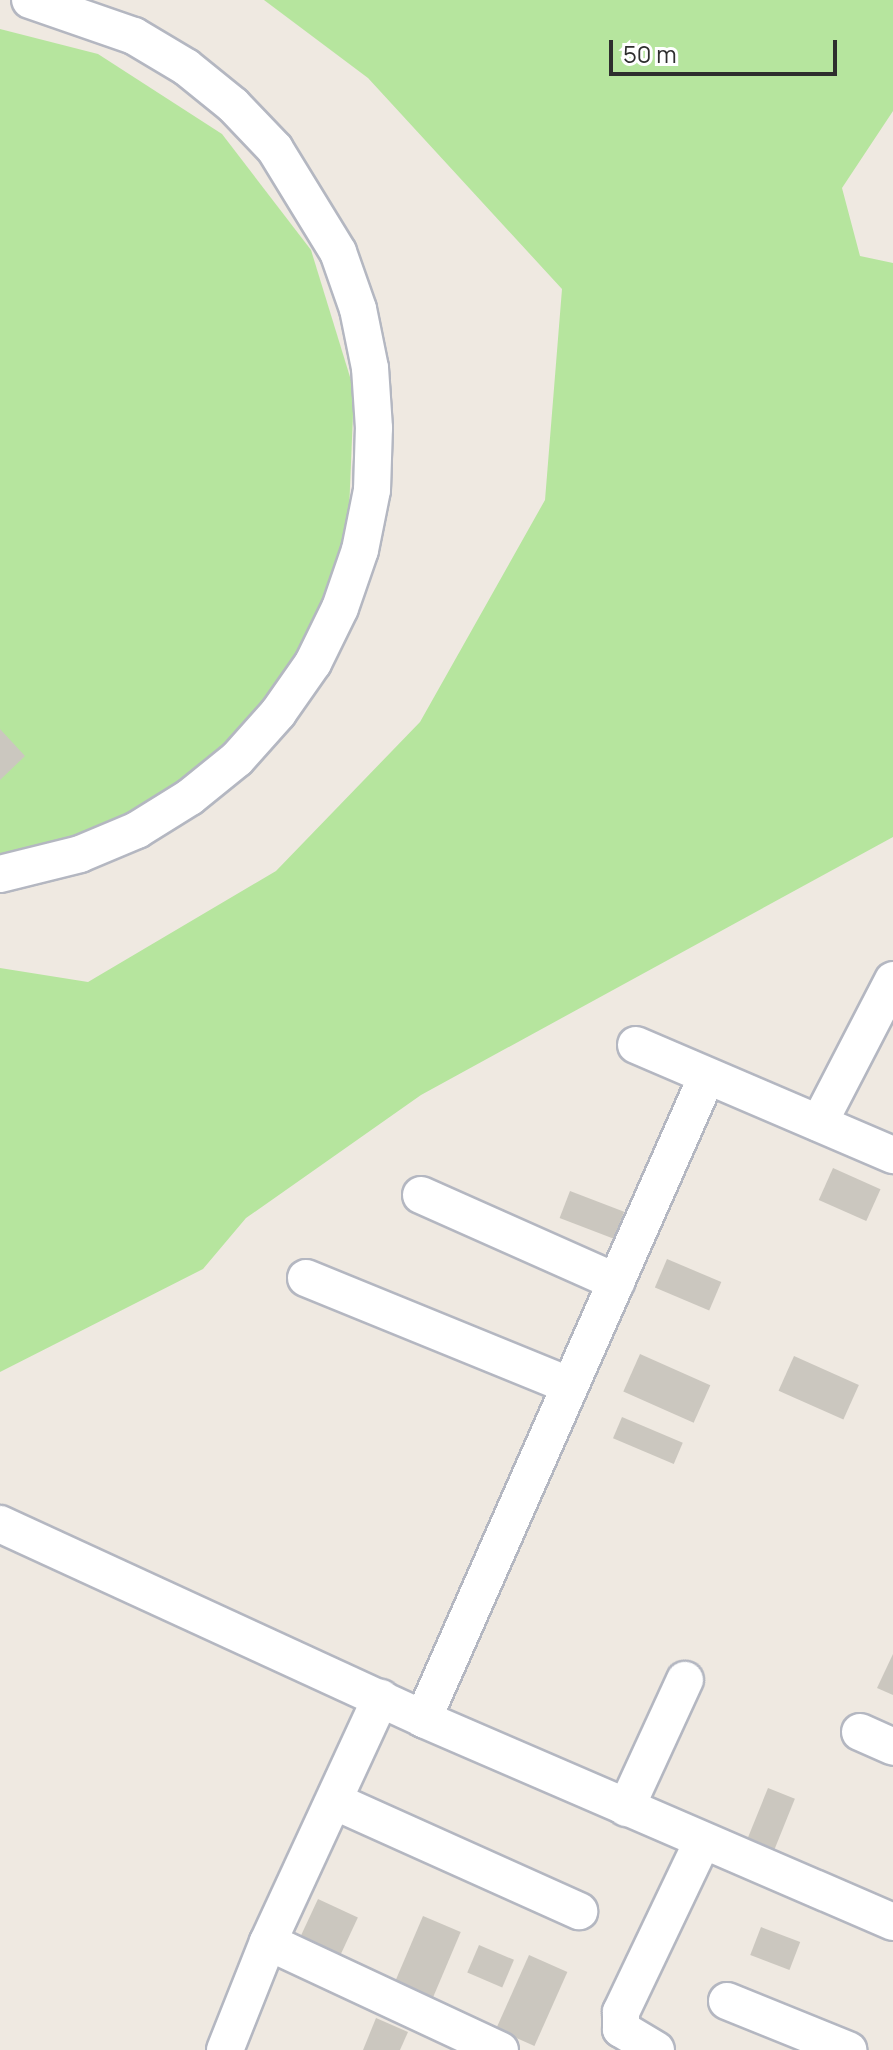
<!DOCTYPE html>
<html>
<head>
<meta charset="utf-8">
<style>
  body { margin:0 }
  #map { position:relative; width:893px; height:2050px; overflow:hidden; background:#efe9e1; font-family:Manrope,sans-serif }
  div>[style] { position:absolute }
  [style*='--x'] { left:calc(var(--x)*1px); top:calc(var(--y)*1px); width:calc(var(--w)*1px); rotate:calc(var(--a)*1deg) }
  .green>* { inset:0; background:#b6e59e }
  .building>* { inset:0; background:#cbc7bf; transform-origin:0 0 }
  .roads { filter:drop-shadow(2px 0 #b4b7c1) drop-shadow(-2px 0 #b4b7c1) drop-shadow(0 2px #b4b7c1) drop-shadow(0 -2px #b4b7c1) }
  .minor>* { height:36px; margin:-18px; padding:0 18px; transform-origin:18px; border-radius:18px; background:#fff }
  span { translate:-50% -50%; white-space:nowrap; text-align:center; line-height:1.15; -webkit-text-stroke:8px #fff; paint-order:stroke }
  .scale { position:absolute; left:609px; top:40px; width:228px; height:36px; box-sizing:border-box; border:4px solid #2e2e2e; border-top:0; padding-left:10px; font-size:24px; line-height:28px; white-space:nowrap; color:#2e2e2e; -webkit-text-stroke:6px #fff; paint-order:stroke }
</style>
</head>
<body>
<div id="map">
  <div class="green">
    <div style="clip-path:polygon(264px 0,893px 0,893px 111px,842px 188px,860px 256px,893px 263px,893px 837px,421px 1095px,246px 1218px,203px 1269px,0 1372px,0 968px,88px 982px,276px 871px,420px 722px,545px 500px,562px 289px,368px 78px)"></div>
    <div style="clip-path:polygon(0 29px,98px 54px,222px 134px,311px 250px,354px 390px,348px 536px,292px 671px,193px 778px,64px 846px,0 855px)"></div>
  </div>
  <div class="building">
    <div style="clip-path:polygon(0 729px,25px 756px,0 780px)"></div>
    <div style="left:833px;top:1168px;width:52px;height:35px;rotate:24deg"></div>
    <div style="left:570px;top:1191px;width:58px;height:29px;rotate:21deg"></div>
    <div style="left:667px;top:1259px;width:59px;height:31px;rotate:23deg"></div>
    <div style="left:640px;top:1354px;width:77px;height:41px;rotate:24deg"></div>
    <div style="left:794px;top:1356px;width:71px;height:38px;rotate:24deg"></div>
    <div style="left:622px;top:1417px;width:66px;height:23px;rotate:23deg"></div>
    <div style="clip-path:polygon(893px 1654px,893px 1695px,877px 1688px)"></div>
    <div style="left:768px;top:1788px;width:29px;height:64px;rotate:22deg"></div>
    <div style="left:318px;top:1899px;width:44px;height:46px;rotate:25deg"></div>
    <div style="left:423px;top:1916px;width:41px;height:74px;rotate:23deg"></div>
    <div style="left:761px;top:1927px;width:42px;height:30px;rotate:21deg"></div>
    <div style="left:479px;top:1945px;width:38px;height:30px;rotate:23deg"></div>
    <div style="left:529px;top:1955px;width:42px;height:81px;rotate:24deg"></div>
    <div style="clip-path:polygon(376px 2018px,408px 2032px,400px 2050px,363px 2050px)"></div>
  </div>
  <div class="roads">
    <div class="minor">
      <div style="--x:0;--y:874;--w:82;--a:-14"></div>
      <div style="--x:80;--y:854;--w:62;--a:-22.8"></div>
      <div style="--x:137;--y:830;--w:62;--a:-31.9"></div>
      <div style="--x:190;--y:797;--w:60;--a:-39"></div>
      <div style="--x:237;--y:759;--w:62;--a:-48.3"></div>
      <div style="--x:278;--y:713;--w:61;--a:-55"></div>
      <div style="--x:313;--y:663;--w:61;--a:-63.9"></div>
      <div style="--x:340;--y:608;--w:61;--a:-71"></div>
      <div style="--x:360;--y:550;--w:61;--a:-78.7"></div>
      <div style="--x:372;--y:490;--w:62;--a:-88.2"></div>
      <div style="--x:374;--y:428;--w:60;--a:-93.8"></div>
      <div style="--x:370;--y:368;--w:60;--a:-101.5"></div>
      <div style="--x:358;--y:309;--w:60;--a:-109.3"></div>
      <div style="--x:338;--y:252;--w:121;--a:-121.5"></div>
      <div style="--x:275;--y:149;--w:61;--a:-133.7"></div>
      <div style="--x:233;--y:105;--w:60;--a:-141"></div>
      <div style="--x:186;--y:67;--w:61;--a:-149.2"></div>
      <div style="--x:134;--y:36;--w:110;--a:-160.9"></div>
      <div style="--x:636;--y:1045;--w:280;--a:23.2"></div>
      <div style="--x:819;--y:1123;--w:161;--a:-62.6"></div>
      <div style="--x:421;--y:1195;--w:214;--a:24"></div>
      <div style="--x:306;--y:1278;--w:285;--a:22.2"></div>
      <div style="--x:0;--y:1524;--w:466;--a:24.7"></div>
      <div style="--x:423;--y:1719;--w:512;--a:23.36"></div>
      <div style="--x:423;--y:1719;--w:703;--a:-66.17"></div>
      <div style="--x:860;--y:1732;--w:36;--a:24"></div>
      <div style="--x:334;--y:1801;--w:269;--a:24.2"></div>
      <div style="--x:626;--y:1808;--w:141;--a:-65.3"></div>
      <div style="--x:268;--y:1942;--w:256;--a:25"></div>
      <div style="--x:727;--y:2001;--w:131;--a:22"></div>
      <div style="--x:225;--y:2050;--w:116;--a:-68.3"></div>
      <div style="--x:268;--y:1942;--w:269;--a:-65.2"></div>
      <div style="--x:656;--y:2050;--w:41;--a:-149"></div>
      <div style="--x:621;--y:2029;--w:17;--a:-90"></div>
      <div style="--x:621;--y:2012;--w:188;--a:-64.5"></div>
    </div>
  </div>
  <div class="scale">50 m</div>
</div>
</body>
</html>
